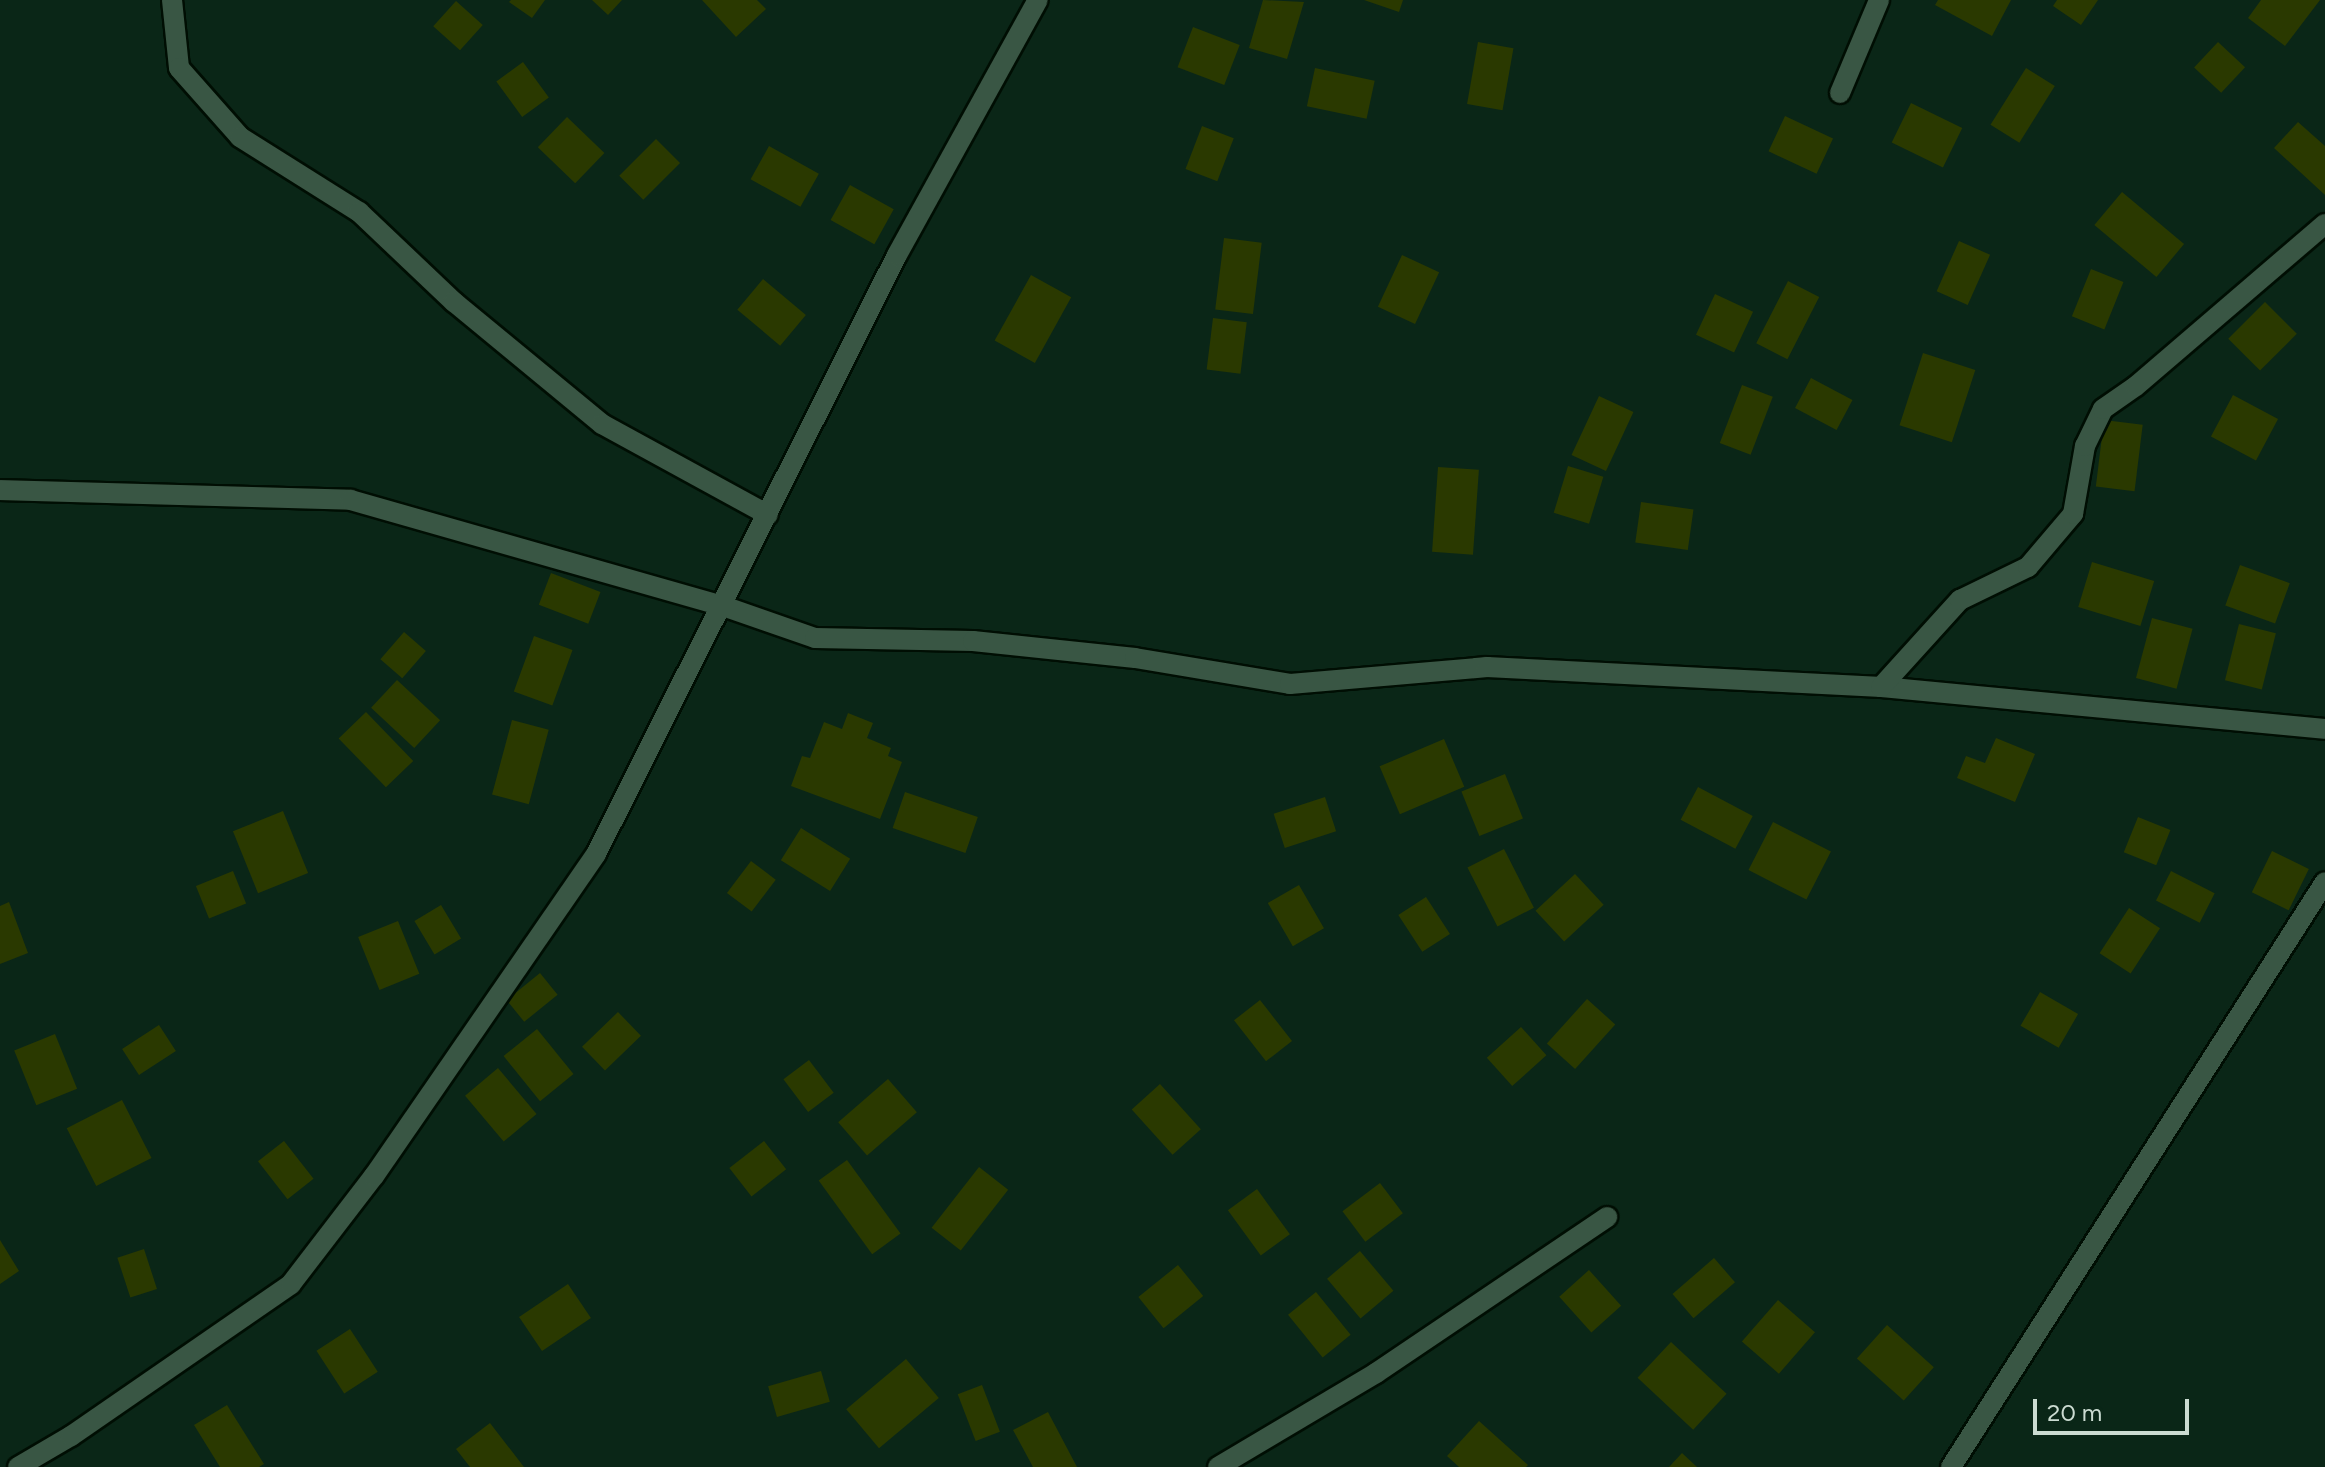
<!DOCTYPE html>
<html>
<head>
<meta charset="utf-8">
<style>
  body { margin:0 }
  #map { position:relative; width:2325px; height:1467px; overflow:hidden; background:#0a2617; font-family:Figtree,sans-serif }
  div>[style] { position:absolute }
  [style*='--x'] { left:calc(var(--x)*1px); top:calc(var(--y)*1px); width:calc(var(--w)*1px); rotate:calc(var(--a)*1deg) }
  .building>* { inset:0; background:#2a3900; transform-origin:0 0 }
  .roads { filter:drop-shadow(2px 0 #000e03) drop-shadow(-2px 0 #000e03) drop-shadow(0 2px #000e03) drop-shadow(0 -2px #000e03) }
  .minor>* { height:20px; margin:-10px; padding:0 10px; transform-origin:10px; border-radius:10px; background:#395644 }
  span { translate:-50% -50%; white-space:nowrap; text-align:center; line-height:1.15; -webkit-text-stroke:6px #0a2617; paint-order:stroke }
  .scale { position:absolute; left:2033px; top:1399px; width:156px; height:36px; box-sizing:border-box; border:4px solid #cbdbd1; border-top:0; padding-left:10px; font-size:24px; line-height:28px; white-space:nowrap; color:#cbdbd1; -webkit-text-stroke:6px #0a2617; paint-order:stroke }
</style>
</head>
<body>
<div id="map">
  <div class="building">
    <div style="clip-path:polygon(511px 0,545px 0,532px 18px,509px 2px)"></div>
    <div style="clip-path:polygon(592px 0,622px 0,608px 15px)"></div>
    <div style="clip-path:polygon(702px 0,757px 0,766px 9px,736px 37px)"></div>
    <div style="clip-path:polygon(1263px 0,1304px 2px,1287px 59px,1249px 48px)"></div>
    <div style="clip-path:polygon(1364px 0,1403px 0,1399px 12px)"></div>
    <div style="clip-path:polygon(1938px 0,2011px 0,1992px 36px,1935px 5px)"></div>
    <div style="clip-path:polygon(2057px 0,2098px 0,2081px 25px,2053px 6px)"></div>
    <div style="clip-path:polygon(2261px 0,2320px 0,2285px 46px,2248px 18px)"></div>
    <div style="left:456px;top:1px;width:36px;height:34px;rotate:42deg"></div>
    <div style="left:1193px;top:27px;width:50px;height:43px;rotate:21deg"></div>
    <div style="left:1478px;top:42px;width:36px;height:63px;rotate:10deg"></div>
    <div style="left:2218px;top:42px;width:37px;height:35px;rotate:43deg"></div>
    <div style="left:523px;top:62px;width:44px;height:33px;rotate:54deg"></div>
    <div style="left:1315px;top:68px;width:61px;height:39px;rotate:12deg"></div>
    <div style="left:2026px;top:68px;width:34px;height:67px;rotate:32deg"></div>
    <div style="left:1911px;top:103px;width:57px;height:44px;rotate:26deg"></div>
    <div style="left:1785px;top:116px;width:53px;height:39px;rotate:25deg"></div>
    <div style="left:567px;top:117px;width:52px;height:42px;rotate:44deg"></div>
    <div style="clip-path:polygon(2298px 122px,2325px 146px,2325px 195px,2274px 148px)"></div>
    <div style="left:1202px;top:126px;width:34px;height:46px;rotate:21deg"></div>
    <div style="left:656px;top:139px;width:34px;height:52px;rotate:45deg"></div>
    <div style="left:769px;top:146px;width:57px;height:38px;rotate:29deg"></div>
    <div style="left:850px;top:185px;width:50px;height:40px;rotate:29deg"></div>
    <div style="left:2122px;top:192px;width:81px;height:43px;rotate:40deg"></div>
    <div style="left:1224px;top:238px;width:38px;height:72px;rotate:7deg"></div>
    <div style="left:1959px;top:241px;width:34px;height:55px;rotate:24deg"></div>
    <div style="left:1402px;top:255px;width:41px;height:57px;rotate:25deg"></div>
    <div style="left:2091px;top:269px;width:35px;height:51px;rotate:22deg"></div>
    <div style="left:1031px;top:275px;width:46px;height:75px;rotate:29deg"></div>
    <div style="left:763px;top:279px;width:56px;height:40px;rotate:40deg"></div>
    <div style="left:1788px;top:281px;width:35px;height:70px;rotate:27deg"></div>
    <div style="left:1715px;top:294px;width:42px;height:45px;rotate:25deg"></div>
    <div style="left:2265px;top:302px;width:45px;height:52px;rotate:45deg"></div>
    <div style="left:1213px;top:318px;width:34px;height:52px;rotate:7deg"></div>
    <div style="left:1923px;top:353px;width:55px;height:76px;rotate:18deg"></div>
    <div style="left:1811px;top:378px;width:47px;height:34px;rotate:28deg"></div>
    <div style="left:1742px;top:385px;width:33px;height:62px;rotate:21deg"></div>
    <div style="left:2233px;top:395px;width:51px;height:47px;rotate:28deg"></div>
    <div style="left:1599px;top:396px;width:38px;height:65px;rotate:25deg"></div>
    <div style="left:2104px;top:420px;width:39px;height:67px;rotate:7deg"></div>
    <div style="left:1568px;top:466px;width:37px;height:49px;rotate:17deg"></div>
    <div style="left:1438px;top:467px;width:41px;height:85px;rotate:4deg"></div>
    <div style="left:1641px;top:502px;width:53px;height:41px;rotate:8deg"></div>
    <div style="left:2092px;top:562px;width:65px;height:47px;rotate:17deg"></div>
    <div style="left:2240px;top:565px;width:53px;height:43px;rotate:20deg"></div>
    <div style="left:551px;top:573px;width:53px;height:34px;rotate:21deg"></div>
    <div style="left:2152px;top:618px;width:42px;height:62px;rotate:15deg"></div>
    <div style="left:2239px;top:624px;width:38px;height:58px;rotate:14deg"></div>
    <div style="left:404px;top:632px;width:29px;height:36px;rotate:41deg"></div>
    <div style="left:534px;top:636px;width:41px;height:59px;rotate:20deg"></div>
    <div style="left:397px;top:680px;width:59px;height:38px;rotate:43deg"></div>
    <div style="left:366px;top:712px;width:68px;height:38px;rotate:46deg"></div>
    <div style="clip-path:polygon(848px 713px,873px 723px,867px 738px,891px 748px,888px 756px,902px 762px,880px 819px,791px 786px,802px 756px,810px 758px,824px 722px,842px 729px)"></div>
    <div style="left:512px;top:720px;width:38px;height:77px;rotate:15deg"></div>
    <div style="clip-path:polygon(1996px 738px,2035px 754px,2015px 802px,1957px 778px,1966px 756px,1985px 763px)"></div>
    <div style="left:1444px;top:739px;width:52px;height:70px;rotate:67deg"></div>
    <div style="left:1505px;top:774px;width:48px;height:47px;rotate:68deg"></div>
    <div style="left:1698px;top:787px;width:62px;height:37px;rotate:28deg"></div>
    <div style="left:905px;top:792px;width:77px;height:38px;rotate:19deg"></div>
    <div style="left:1325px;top:797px;width:36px;height:54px;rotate:72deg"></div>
    <div style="left:283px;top:811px;width:67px;height:54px;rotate:68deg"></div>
    <div style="left:2138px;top:817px;width:35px;height:38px;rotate:22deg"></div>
    <div style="left:1773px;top:822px;width:65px;height:54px;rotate:27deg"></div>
    <div style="left:801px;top:828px;width:58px;height:38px;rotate:32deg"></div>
    <div style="left:1504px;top:849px;width:66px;height:41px;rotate:63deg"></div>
    <div style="left:2272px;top:851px;width:41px;height:46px;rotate:26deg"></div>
    <div style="left:751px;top:861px;width:31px;height:40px;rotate:37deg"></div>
    <div style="left:233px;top:871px;width:35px;height:40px;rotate:68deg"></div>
    <div style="left:2171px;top:871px;width:49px;height:33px;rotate:27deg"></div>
    <div style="left:1575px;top:874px;width:42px;height:54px;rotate:47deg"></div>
    <div style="left:1299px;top:885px;width:50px;height:36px;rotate:60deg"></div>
    <div style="left:1426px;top:897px;width:44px;height:33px;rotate:57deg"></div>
    <div style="clip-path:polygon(9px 902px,28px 953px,0 964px,0 906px)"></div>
    <div style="left:441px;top:905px;width:39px;height:31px;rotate:59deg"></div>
    <div style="left:2129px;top:908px;width:37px;height:54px;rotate:33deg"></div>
    <div style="left:398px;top:921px;width:57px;height:43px;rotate:68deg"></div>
    <div style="left:540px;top:973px;width:28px;height:43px;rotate:51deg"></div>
    <div style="left:2040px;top:992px;width:44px;height:39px;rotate:30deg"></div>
    <div style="left:1587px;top:999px;width:38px;height:60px;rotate:42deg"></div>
    <div style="left:1260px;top:1000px;width:52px;height:33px;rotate:52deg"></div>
    <div style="left:618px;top:1012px;width:33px;height:50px;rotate:46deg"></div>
    <div style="left:159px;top:1025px;width:31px;height:44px;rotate:57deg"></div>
    <div style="left:1521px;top:1027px;width:38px;height:46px;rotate:48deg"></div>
    <div style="left:537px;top:1029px;width:58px;height:43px;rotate:51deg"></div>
    <div style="left:55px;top:1034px;width:59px;height:44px;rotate:68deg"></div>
    <div style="left:809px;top:1060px;width:41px;height:32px;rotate:53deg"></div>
    <div style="left:498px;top:1068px;width:60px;height:43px;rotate:50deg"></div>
    <div style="left:888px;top:1079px;width:44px;height:66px;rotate:49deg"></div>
    <div style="left:1160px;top:1084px;width:61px;height:38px;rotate:48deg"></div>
    <div style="left:122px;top:1100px;width:65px;height:62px;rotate:63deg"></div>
    <div style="left:284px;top:1141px;width:48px;height:33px;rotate:52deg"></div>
    <div style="left:764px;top:1141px;width:36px;height:44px;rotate:52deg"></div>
    <div style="left:847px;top:1160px;width:91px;height:35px;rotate:54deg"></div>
    <div style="left:979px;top:1167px;width:37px;height:77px;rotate:38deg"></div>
    <div style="left:1380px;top:1183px;width:38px;height:47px;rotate:53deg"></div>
    <div style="left:1257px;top:1189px;width:56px;height:36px;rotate:54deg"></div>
    <div style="clip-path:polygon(0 1240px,19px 1271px,0 1284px)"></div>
    <div style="left:144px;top:1249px;width:42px;height:28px;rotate:72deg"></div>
    <div style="left:1360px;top:1251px;width:52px;height:43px;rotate:50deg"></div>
    <div style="left:1714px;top:1258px;width:32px;height:55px;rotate:49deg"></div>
    <div style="left:1178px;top:1265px;width:40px;height:51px;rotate:51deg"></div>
    <div style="left:1589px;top:1270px;width:48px;height:40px;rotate:48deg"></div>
    <div style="left:568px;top:1284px;width:41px;height:59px;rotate:56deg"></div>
    <div style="left:1316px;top:1292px;width:55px;height:36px;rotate:51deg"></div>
    <div style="left:1778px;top:1300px;width:49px;height:55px;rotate:41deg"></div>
    <div style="left:1887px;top:1325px;width:63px;height:45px;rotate:42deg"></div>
    <div style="left:350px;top:1329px;width:51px;height:40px;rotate:57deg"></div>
    <div style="left:1671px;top:1342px;width:76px;height:49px;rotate:43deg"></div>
    <div style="left:906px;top:1359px;width:51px;height:78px;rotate:50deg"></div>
    <div style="left:821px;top:1371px;width:32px;height:55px;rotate:74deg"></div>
    <div style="left:982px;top:1385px;width:50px;height:26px;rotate:69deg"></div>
    <div style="clip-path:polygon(227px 1405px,264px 1464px,259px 1467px,220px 1467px,194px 1425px)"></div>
    <div style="clip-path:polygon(1048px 1412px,1077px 1467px,1033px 1467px,1013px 1430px)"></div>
    <div style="clip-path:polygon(1479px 1421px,1528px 1465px,1526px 1467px,1459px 1467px,1447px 1456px)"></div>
    <div style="clip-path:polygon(490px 1423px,524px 1467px,470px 1467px,456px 1449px)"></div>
    <div style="clip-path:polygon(1682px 1453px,1697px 1467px,1669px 1467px)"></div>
  </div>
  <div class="roads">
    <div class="minor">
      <div style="--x:172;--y:0;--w:68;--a:84.1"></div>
      <div style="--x:179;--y:68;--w:92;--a:48.5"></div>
      <div style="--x:240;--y:137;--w:141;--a:32.2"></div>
      <div style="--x:359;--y:212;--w:131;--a:43.5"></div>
      <div style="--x:454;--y:302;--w:192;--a:39.5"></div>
      <div style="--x:602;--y:424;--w:189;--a:28.7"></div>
      <div style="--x:1840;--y:93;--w:101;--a:-67.2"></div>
      <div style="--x:0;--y:490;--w:351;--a:1.6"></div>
      <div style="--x:351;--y:500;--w:387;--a:15.9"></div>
      <div style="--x:723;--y:606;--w:97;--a:19.2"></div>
      <div style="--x:815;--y:638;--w:158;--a:1.1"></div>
      <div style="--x:973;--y:641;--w:163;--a:6"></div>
      <div style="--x:1135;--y:658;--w:157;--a:9.5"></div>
      <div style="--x:1290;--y:684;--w:198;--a:-4.9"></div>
      <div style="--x:1487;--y:667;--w:395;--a:2.9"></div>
      <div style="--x:1881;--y:687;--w:446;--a:5.4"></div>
      <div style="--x:1881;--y:687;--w:118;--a:-47.8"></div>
      <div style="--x:1960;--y:600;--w:76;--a:-25.9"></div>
      <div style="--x:2028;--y:567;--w:70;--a:-49.7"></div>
      <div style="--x:2073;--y:514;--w:69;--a:-80"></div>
      <div style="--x:2085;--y:446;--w:41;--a:-64.1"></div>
      <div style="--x:2103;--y:409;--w:40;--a:-34.9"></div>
      <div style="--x:2136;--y:386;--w:249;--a:-40.6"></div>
      <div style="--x:18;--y:1467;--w:61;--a:-30.3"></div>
      <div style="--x:71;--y:1436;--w:267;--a:-34.6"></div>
      <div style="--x:291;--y:1284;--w:136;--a:-52.5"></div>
      <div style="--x:374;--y:1176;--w:391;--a:-55.4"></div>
      <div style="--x:596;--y:854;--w:670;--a:-63.32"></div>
      <div style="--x:897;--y:255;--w:291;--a:-61.1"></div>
      <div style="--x:1218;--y:1467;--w:184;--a:-30.7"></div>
      <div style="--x:1376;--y:1373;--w:279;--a:-34"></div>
      <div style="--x:1951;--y:1467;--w:694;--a:-57.41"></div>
    </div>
  </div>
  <div class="scale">20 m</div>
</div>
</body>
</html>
